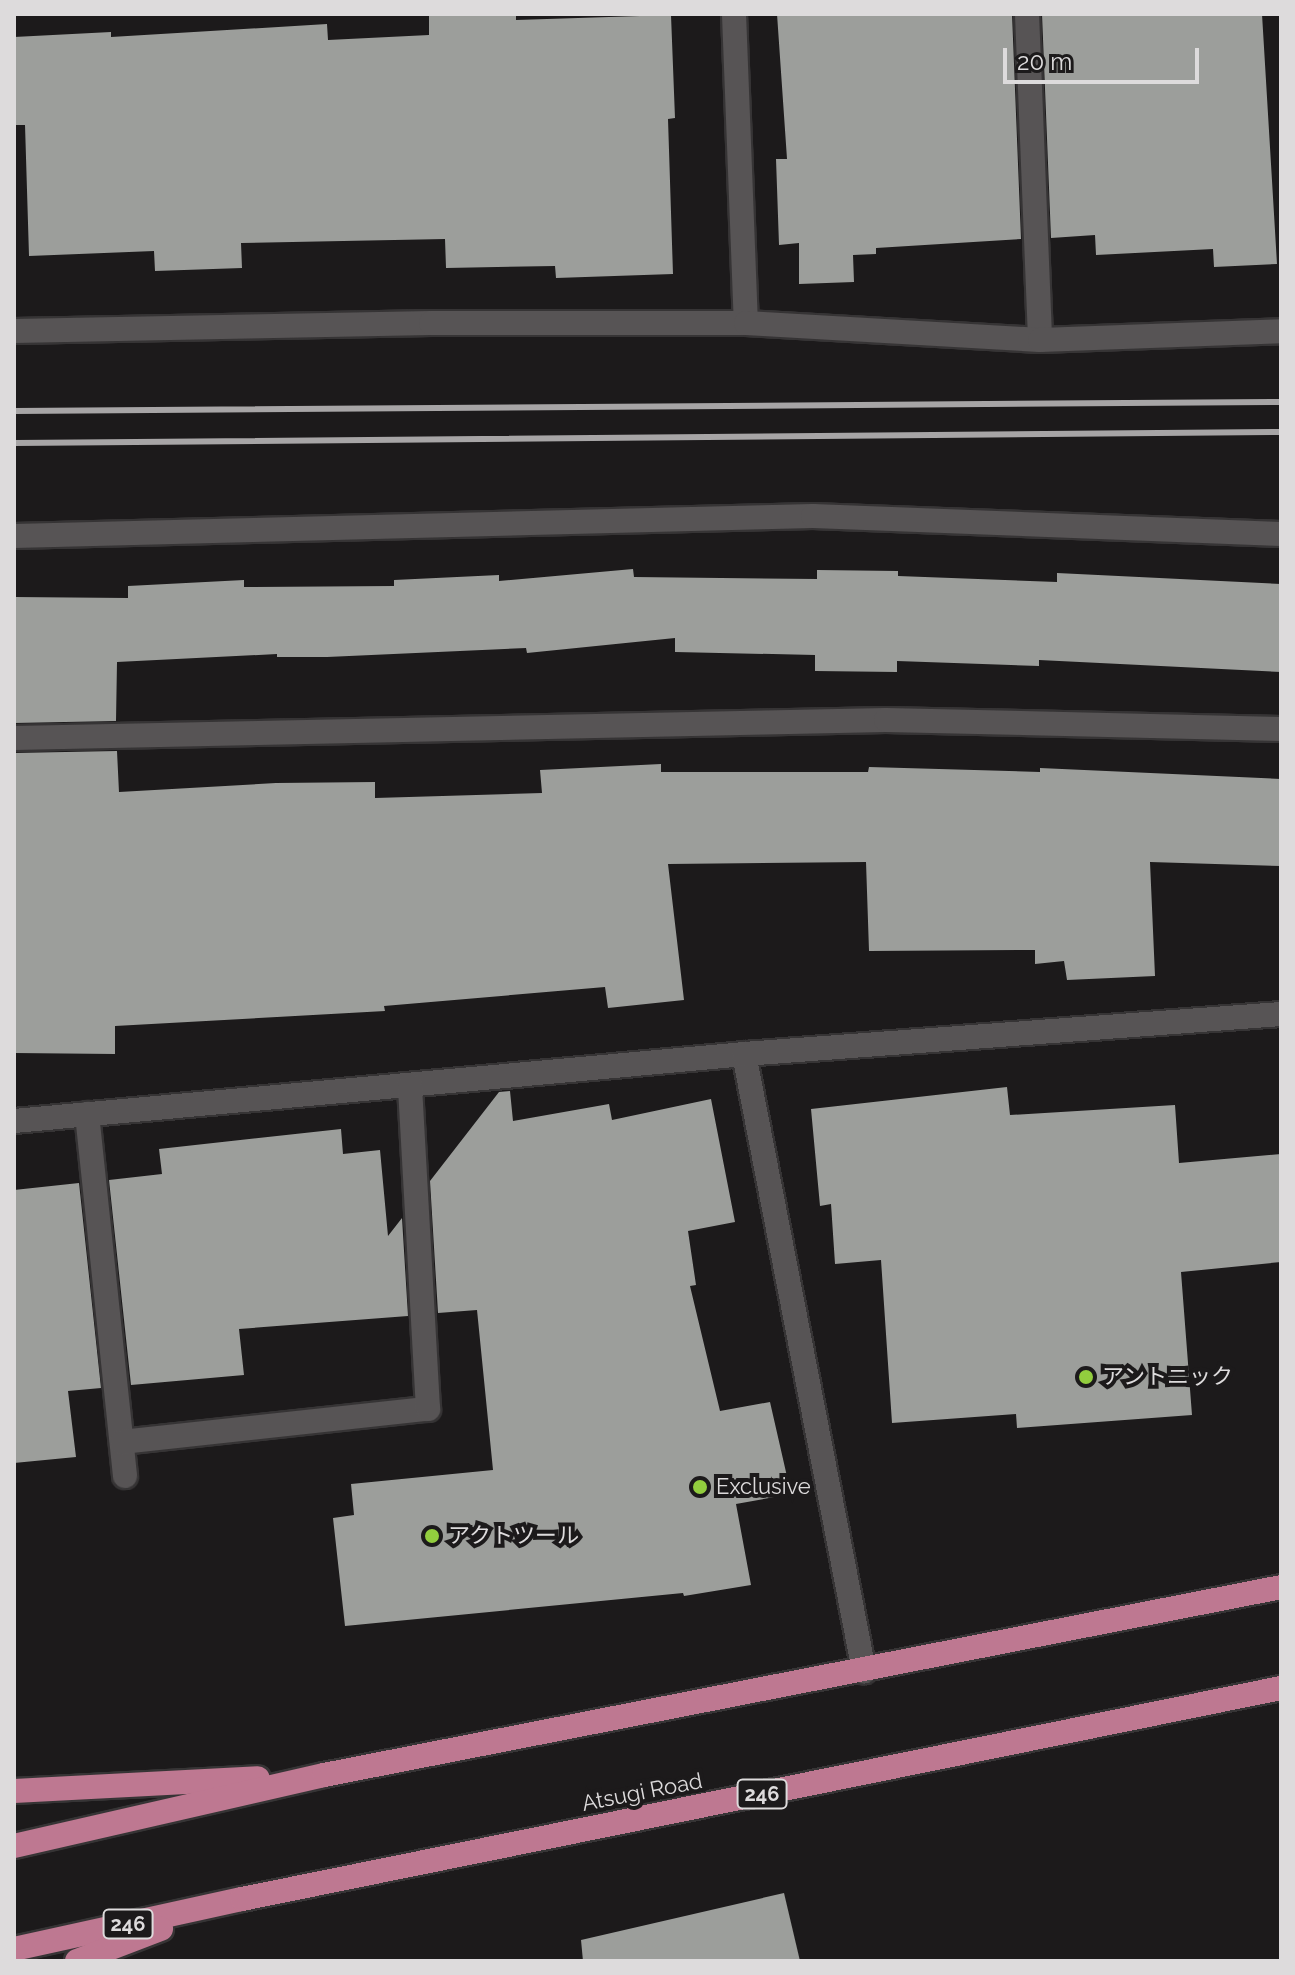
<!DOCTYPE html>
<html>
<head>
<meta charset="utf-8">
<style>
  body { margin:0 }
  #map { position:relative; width:1295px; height:1975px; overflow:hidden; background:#1c1a1b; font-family:Raleway,"Noto Sans JP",sans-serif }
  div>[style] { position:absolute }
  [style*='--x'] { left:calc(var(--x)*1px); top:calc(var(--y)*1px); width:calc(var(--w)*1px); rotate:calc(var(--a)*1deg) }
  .building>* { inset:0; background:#9c9e9b }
  .roads { filter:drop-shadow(2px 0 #363435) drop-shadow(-2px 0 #363435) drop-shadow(0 2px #363435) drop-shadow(0 -2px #363435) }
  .street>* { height:24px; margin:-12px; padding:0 12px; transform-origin:12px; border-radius:12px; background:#575455 }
  .secondary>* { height:24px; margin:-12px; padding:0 12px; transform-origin:12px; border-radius:12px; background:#575455 }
  .highway>* { height:24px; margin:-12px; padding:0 12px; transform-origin:12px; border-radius:12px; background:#be7891 }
  .rail>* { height:6px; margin:-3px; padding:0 3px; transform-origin:3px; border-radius:3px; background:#a7a5a6 }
  .dots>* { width:22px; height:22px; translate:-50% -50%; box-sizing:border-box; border:4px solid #1c1a1b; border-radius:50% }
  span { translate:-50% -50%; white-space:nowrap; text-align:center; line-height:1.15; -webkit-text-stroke:8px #1c1a1b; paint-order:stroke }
  .shield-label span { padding:2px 6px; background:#1c1a1b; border:2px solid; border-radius:6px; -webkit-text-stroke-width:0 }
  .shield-label { font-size:20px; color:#dddbdc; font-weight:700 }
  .poi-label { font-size:22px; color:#dddbdc }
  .left { translate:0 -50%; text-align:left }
  .street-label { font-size:22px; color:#dddbdc }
  .frame { position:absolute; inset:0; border:16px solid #dddbdc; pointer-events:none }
  .scale { position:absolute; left:1003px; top:48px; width:196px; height:36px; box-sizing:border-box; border:4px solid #dddbdc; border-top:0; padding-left:10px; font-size:24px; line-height:28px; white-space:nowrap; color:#dddbdc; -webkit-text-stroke:6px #1c1a1b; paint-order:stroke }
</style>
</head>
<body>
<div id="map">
  <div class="building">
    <div style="clip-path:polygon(516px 14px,516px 20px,671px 15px,675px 118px,668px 119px,673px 274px,556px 278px,555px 266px,446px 268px,445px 239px,241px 243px,242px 268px,155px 271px,154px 251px,29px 256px,25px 125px,15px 125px,14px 37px,111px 32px,111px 37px,327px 24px,328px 40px,429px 35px,429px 15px)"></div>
    <div style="clip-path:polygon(777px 14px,1012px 14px,1021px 239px,876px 248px,876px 254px,853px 255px,854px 282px,799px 284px,799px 243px,779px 245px,776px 159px,787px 159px)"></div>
    <div style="clip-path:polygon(1042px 14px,1262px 14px,1277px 264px,1214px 267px,1213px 249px,1096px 255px,1095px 235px,1051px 238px)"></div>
    <div style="clip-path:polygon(633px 569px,634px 577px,817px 579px,817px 570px,898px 571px,898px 576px,1057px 582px,1057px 573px,1281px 584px,1281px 672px,1039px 660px,1039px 666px,897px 661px,897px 672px,815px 671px,815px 655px,675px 652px,675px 638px,527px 653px,526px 648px,327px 657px,277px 657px,277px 654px,117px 662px,116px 721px,14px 723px,14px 597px,128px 598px,128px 586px,244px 580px,244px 587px,394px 586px,394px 580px,499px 575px,499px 581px)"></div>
    <div style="clip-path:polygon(117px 751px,119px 792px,276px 783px,375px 782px,375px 798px,542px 793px,540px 770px,661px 764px,661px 772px,868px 772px,869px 767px,1040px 772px,1040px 768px,1281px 779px,1281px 866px,1150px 862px,1155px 976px,1067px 980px,1064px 961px,1035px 964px,1035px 950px,869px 951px,866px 862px,668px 864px,684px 1000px,608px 1008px,605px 987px,384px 1006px,385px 1011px,115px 1026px,115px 1054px,14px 1053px,14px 753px)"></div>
    <div style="clip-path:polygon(1007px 1087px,1010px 1115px,1175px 1105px,1179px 1163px,1281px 1154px,1281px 1262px,1181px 1272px,1192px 1415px,1017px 1428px,1016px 1414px,892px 1423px,881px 1260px,835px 1264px,831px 1204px,820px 1206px,811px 1109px)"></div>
    <div style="clip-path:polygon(510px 1091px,513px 1121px,609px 1104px,612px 1120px,711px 1099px,735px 1222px,688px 1231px,696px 1285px,690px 1286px,720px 1411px,770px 1402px,791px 1494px,736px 1504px,751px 1585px,684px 1596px,683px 1593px,345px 1626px,333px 1518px,354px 1515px,351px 1484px,493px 1470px,477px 1310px,438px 1313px,430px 1181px,499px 1092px)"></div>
    <div style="clip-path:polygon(341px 1129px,343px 1154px,380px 1150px,388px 1236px,402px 1218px,408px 1316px,239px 1329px,244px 1375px,131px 1385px,109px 1180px,162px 1174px,159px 1149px)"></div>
    <div style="clip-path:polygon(79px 1183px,101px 1388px,68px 1391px,76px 1457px,14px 1463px,14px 1190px)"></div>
    <div style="clip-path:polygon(784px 1893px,800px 1961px,583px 1961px,581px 1940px)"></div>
  </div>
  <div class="roads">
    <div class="street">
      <div style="--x:734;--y:14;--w:309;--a:87.8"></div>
      <div style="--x:1027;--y:14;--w:326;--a:87.7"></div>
      <div style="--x:14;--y:536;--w:799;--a:-1.43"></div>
      <div style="--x:813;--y:516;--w:468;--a:2.2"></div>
      <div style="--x:14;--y:738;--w:872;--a:-1.18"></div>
      <div style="--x:886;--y:720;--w:395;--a:1.3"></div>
      <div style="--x:744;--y:1054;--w:629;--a:78.99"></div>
      <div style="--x:87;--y:1114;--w:364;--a:84"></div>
      <div style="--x:14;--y:1121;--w:733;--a:-5.24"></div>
      <div style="--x:744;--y:1054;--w:538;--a:-4.26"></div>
      <div style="--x:122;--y:1442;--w:308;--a:-6.2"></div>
      <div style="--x:428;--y:1409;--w:324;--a:-93.2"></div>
    </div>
    <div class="secondary">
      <div style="--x:14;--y:331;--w:417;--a:-1.1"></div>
      <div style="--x:431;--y:323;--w:315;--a:0"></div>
      <div style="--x:746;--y:323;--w:294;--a:3.3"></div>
      <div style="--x:1040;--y:340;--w:241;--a:-2.1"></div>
    </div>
    <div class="highway">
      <div style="--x:14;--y:1791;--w:244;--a:-3"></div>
      <div style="--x:14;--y:1846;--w:318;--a:-12.9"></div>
      <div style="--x:324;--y:1775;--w:975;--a:-11.11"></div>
      <div style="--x:14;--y:1949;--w:233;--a:-12.4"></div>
      <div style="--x:242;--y:1899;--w:1060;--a:-11.48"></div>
      <div style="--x:77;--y:1961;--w:90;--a:-20.9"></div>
    </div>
  </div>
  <div class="rail">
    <div style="--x:14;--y:411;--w:1267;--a:-0.41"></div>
    <div style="--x:14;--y:443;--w:1267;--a:-0.5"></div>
  </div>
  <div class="dots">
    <div style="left:1086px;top:1377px;background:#92cd3e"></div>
    <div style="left:700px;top:1487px;background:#92cd3e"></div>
    <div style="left:432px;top:1536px;background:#92cd3e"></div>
  </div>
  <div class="shield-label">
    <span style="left:762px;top:1794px">246</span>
    <span style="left:128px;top:1924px">246</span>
  </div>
  <div class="poi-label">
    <span class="left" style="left:1102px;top:1377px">アントニック</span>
    <span class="left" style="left:716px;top:1487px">Exclusive</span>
    <span class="left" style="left:448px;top:1536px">アクトツール</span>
  </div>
  <div class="street-label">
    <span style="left:642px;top:1792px;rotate:-11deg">Atsugi Road</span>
  </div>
  <div class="frame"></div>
  <div class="scale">20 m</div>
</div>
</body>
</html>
